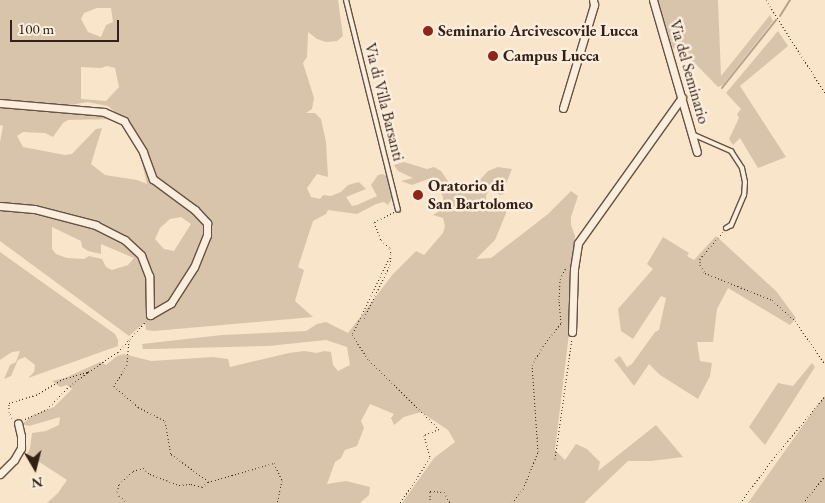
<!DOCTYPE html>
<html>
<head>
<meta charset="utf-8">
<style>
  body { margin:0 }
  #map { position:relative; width:825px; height:503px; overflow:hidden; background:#f9e5ca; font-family:"EB Garamond",serif }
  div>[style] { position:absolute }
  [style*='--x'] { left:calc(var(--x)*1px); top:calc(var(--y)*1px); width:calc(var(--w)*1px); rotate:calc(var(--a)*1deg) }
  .green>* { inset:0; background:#d8c4ab }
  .stream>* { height:2px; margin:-1px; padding:0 1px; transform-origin:1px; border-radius:1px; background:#b6a28d }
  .path>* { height:1px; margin-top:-0.5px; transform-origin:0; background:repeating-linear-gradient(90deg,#342016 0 1px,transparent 0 3.5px) }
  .roads { filter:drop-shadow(1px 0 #655143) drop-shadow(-1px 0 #655143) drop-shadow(0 1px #655143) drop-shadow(0 -1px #655143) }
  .service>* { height:4px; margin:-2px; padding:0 2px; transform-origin:2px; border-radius:2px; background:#fbeedd }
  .minor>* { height:7px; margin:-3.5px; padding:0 3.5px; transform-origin:3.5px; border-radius:3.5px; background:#fbeedd }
  .dots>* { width:14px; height:14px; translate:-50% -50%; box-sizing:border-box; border:2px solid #fbeedd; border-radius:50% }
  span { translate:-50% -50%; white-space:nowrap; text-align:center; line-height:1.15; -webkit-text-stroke:5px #fbeedd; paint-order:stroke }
  .poi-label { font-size:16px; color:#342016; font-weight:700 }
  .left { translate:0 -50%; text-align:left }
  .street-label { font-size:16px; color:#342016 }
  .north { position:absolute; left:10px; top:443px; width:50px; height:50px; -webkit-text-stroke:4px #fbeedd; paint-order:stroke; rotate:172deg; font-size:14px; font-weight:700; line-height:20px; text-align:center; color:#342016 }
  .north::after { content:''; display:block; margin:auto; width:18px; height:22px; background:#342016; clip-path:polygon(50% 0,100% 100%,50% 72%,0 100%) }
  .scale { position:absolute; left:10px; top:20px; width:109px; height:22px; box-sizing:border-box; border:2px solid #342016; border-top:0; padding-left:6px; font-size:15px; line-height:18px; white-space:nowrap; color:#342016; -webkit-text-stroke:4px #fbeedd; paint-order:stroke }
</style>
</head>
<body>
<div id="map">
  <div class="green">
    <div style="clip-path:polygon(evenodd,0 0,338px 0,343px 36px,337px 41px,326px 42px,317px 39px,308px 32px,307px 57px,303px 63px,314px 98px,312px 109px,306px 113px,315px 113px,321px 119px,326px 142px,328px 177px,317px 174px,307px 188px,311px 197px,320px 199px,323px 195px,331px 196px,341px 192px,348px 185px,359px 182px,366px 189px,346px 197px,352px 206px,357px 205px,377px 196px,371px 185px,378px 175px,383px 174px,388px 177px,393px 197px,388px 205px,384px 202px,376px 204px,357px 214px,328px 210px,326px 214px,313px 221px,298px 267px,304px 270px,295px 301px,313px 317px,154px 331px,146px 330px,145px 322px,129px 336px,0 241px,0 142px,3px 126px,0 125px,0 0,97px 8px,111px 8px,113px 22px,106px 25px,101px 37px,88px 32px,81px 19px,84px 13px,97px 8px,0 0,107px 66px,115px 68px,119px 87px,106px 101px,81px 99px,81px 67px,101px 68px,107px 66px,0 0,87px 102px,108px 106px,124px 119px,139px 150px,147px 184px,137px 180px,105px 175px,91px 164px,102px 128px,96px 129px,72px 154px,65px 155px,23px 147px,17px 136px,23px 132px,45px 133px,53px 137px,63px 123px,68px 120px,110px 119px,105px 113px,66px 106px,87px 102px,0 0,181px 217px,191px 224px,174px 251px,164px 249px,155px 239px,160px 228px,170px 219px,181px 217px,0 0,52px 227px,81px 241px,82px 247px,88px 251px,101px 254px,101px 244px,134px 258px,128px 265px,112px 270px,106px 267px,102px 259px,89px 256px,84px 259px,67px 258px,56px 254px,52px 249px,52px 227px)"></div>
    <div style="clip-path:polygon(658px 0,718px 0,721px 76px,770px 15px,773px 21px,723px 85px,718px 87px,678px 46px,673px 49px)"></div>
    <div style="clip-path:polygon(778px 31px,788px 46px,740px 86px,786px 157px,758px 168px,740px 138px,733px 145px,729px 139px,739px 118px,737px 114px,741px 109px,726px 93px)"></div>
    <div style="clip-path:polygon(404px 162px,427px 169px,434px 167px,441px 171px,454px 190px,462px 190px,471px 182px,477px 183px,488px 171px,498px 167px,512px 169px,505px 186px,505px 194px,500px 195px,489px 189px,486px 196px,486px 206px,490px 209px,496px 204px,509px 206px,495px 240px,476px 259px,491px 258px,548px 214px,571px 191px,578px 196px,571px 217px,571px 225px,575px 236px,570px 325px,555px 450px,565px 460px,576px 444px,587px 449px,600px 462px,598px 471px,656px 425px,683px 457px,651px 461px,628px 461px,584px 503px,402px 503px,434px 458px,455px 442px,448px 430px,421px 412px,404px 417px,394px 425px,391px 418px,394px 414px,370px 404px,361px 421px,364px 428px,357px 446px,345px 450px,341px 458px,335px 462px,327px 484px,346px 481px,370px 487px,369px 495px,360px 503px,47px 503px,58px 493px,67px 480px,27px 454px,30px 448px,32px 433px,46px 431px,59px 425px,60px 417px,29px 426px,22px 424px,33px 415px,54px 407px,72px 389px,67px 385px,60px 387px,52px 381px,65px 378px,100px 362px,106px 365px,117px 356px,124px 354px,151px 361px,213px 357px,228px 359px,230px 367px,289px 353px,304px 351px,317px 353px,324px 351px,331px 352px,333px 365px,338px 371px,350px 365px,347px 347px,326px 340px,268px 346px,151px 349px,143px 349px,142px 344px,222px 335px,306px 331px,317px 324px,326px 322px,348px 333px,393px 274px,416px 251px,424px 255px,443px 233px,445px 226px,443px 218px,433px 215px,444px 208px,443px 197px,436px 184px,431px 178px,412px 185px,401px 181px,413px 178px,398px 171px,394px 165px)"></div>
    <div style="clip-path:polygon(716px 236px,776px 291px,796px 318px,790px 325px,728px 288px,717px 309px,713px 342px,697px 342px,700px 361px,712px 363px,710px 376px,698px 399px,660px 375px,649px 364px,634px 386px,614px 360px,620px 356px,627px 367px,632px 364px,655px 332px,659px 330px,666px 298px,661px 296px,633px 339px,621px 331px,618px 309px,653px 269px,647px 264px,663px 237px,689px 253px,687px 256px,694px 260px)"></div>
    <div style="clip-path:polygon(0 252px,115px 334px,118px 340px,118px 346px,28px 378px,34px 372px,35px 365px,25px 357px,18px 360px,11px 376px,4px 379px,10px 365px,16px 362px,20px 351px,12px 352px,0 360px)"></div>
    <div style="clip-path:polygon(812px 363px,815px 367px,765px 445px,749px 427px,778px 383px,793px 386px)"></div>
    <div style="clip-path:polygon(825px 396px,825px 503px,748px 503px,816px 407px)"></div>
  </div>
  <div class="stream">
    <div style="--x:780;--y:16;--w:19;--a:-58"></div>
    <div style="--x:722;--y:88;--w:87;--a:-51.5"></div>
  </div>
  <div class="path">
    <div style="--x:766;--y:0;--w:110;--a:57.6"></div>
    <div style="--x:394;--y:212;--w:22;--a:153"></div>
    <div style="--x:374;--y:222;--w:19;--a:69"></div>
    <div style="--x:381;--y:240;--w:12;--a:42"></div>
    <div style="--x:390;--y:248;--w:6;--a:81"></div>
    <div style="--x:391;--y:254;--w:90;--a:115.7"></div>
    <div style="--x:352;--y:335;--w:30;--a:56"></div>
    <div style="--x:369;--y:360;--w:98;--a:44.6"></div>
    <div style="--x:439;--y:429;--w:16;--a:158"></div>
    <div style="--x:424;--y:435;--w:24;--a:75"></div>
    <div style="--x:430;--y:458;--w:54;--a:123.7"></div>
    <div style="--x:723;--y:232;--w:35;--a:131"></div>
    <div style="--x:700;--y:258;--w:7;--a:90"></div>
    <div style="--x:700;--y:265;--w:9;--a:58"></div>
    <div style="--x:705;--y:273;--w:72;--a:21.9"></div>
    <div style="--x:772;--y:300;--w:31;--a:42"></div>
    <div style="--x:795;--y:321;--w:52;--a:55.1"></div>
    <div style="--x:364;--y:318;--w:59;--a:-63.9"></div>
    <div style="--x:390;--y:265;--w:10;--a:-84"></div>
    <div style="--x:129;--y:340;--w:25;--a:95"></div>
    <div style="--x:127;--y:365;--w:25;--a:122"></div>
    <div style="--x:114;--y:386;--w:32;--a:41"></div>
    <div style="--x:138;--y:407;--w:30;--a:27"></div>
    <div style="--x:165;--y:421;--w:34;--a:80"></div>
    <div style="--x:171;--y:454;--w:46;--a:36.1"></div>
    <div style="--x:12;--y:418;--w:7;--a:-117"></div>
    <div style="--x:9;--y:412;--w:9;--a:-90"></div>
    <div style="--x:9;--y:403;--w:28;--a:-17"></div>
    <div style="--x:36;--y:395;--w:31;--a:-31"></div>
    <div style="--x:63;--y:379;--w:26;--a:-16"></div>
    <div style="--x:88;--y:372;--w:36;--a:-34"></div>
    <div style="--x:118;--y:352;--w:42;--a:-47.9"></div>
    <div style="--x:25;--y:419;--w:24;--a:-24"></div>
    <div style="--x:47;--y:409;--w:29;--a:-46"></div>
    <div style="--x:67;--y:388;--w:26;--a:-37"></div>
    <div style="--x:555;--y:459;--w:122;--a:-82"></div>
    <div style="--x:128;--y:503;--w:11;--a:-142"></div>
    <div style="--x:119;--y:496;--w:4;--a:-117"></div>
    <div style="--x:117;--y:492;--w:8;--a:-76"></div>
    <div style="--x:119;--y:484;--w:19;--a:-43"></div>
    <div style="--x:133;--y:471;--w:10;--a:-17"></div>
    <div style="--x:143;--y:468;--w:9;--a:41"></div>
    <div style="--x:150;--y:474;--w:31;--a:21"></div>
    <div style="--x:179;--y:485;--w:12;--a:-5"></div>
    <div style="--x:191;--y:484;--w:11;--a:15"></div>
    <div style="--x:202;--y:487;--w:8;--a:-40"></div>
    <div style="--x:208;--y:482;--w:69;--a:-16.1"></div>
    <div style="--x:274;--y:463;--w:19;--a:65"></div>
    <div style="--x:282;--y:480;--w:24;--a:102"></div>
    <div style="--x:430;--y:503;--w:12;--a:-90"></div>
    <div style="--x:430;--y:491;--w:14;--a:4"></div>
    <div style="--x:444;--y:492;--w:13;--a:61"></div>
    <div style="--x:512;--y:503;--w:18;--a:-52"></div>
    <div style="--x:523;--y:489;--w:40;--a:-68"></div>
    <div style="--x:538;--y:452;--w:87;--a:-93.9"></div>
    <div style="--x:532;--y:365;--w:22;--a:-60"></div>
    <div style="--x:543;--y:346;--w:29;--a:-52"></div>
    <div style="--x:561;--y:323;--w:23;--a:-95"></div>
    <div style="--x:559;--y:300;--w:21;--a:-87"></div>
    <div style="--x:560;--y:279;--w:13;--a:-63"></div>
    <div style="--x:740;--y:503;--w:54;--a:-53.3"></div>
    <div style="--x:772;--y:460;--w:83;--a:-50.4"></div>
    <div style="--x:803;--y:503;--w:35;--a:-51"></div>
  </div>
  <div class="roads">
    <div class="service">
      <div style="--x:346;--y:0;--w:216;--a:76.1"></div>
      <div style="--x:692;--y:134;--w:43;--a:23.6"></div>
      <div style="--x:731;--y:151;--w:20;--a:57"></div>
      <div style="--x:742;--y:168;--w:14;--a:78"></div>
      <div style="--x:745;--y:182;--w:13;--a:94"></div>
      <div style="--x:744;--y:195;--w:33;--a:113"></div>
      <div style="--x:731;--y:225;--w:6;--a:149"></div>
    </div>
    <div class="minor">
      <div style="--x:653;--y:0;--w:158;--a:73.9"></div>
      <div style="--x:0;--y:103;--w:104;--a:4.9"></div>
      <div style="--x:104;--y:112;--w:22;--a:24"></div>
      <div style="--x:124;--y:121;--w:36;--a:58"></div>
      <div style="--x:143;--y:152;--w:29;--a:70"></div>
      <div style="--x:153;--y:179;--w:52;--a:36.4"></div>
      <div style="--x:195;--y:210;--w:18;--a:47"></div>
      <div style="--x:207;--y:223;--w:12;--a:90"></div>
      <div style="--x:207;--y:235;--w:35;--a:112"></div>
      <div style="--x:194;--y:267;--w:43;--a:122.6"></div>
      <div style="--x:171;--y:303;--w:24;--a:150"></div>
      <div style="--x:150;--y:315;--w:39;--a:-91"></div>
      <div style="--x:149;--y:276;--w:22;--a:-111"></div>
      <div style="--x:141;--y:255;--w:22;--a:-137"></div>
      <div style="--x:125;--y:240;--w:33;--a:-153"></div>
      <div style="--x:96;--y:225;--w:64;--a:-165.5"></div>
      <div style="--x:34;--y:209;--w:34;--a:-175"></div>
      <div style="--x:563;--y:108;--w:108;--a:-73.2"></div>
      <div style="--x:594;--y:5;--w:5;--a:-101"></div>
      <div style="--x:572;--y:332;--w:63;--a:-88.2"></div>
      <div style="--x:574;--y:269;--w:26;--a:-81"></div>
      <div style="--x:578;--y:243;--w:179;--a:-54.5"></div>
      <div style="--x:0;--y:474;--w:20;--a:-45"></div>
      <div style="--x:14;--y:460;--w:14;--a:-60"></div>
      <div style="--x:21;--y:448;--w:12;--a:-90"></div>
      <div style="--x:21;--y:436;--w:13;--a:-103"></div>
    </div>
  </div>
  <div class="dots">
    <div style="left:428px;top:31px;background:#8f2418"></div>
    <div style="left:493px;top:56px;background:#8f2418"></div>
    <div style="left:418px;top:195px;background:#8f2418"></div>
  </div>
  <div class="poi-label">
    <span class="left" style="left:438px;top:31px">Seminario Arcivescovile Lucca</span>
    <span class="left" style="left:503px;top:56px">Campus Lucca</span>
    <span class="left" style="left:428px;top:195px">Oratorio di<br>San Bartolomeo</span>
  </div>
  <div class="street-label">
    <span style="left:689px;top:72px;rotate:74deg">Via del Seminario</span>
    <span style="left:384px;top:102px;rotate:76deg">Via di Villa Barsanti</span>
  </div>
  <div class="north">N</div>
  <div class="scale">100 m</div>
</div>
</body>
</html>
